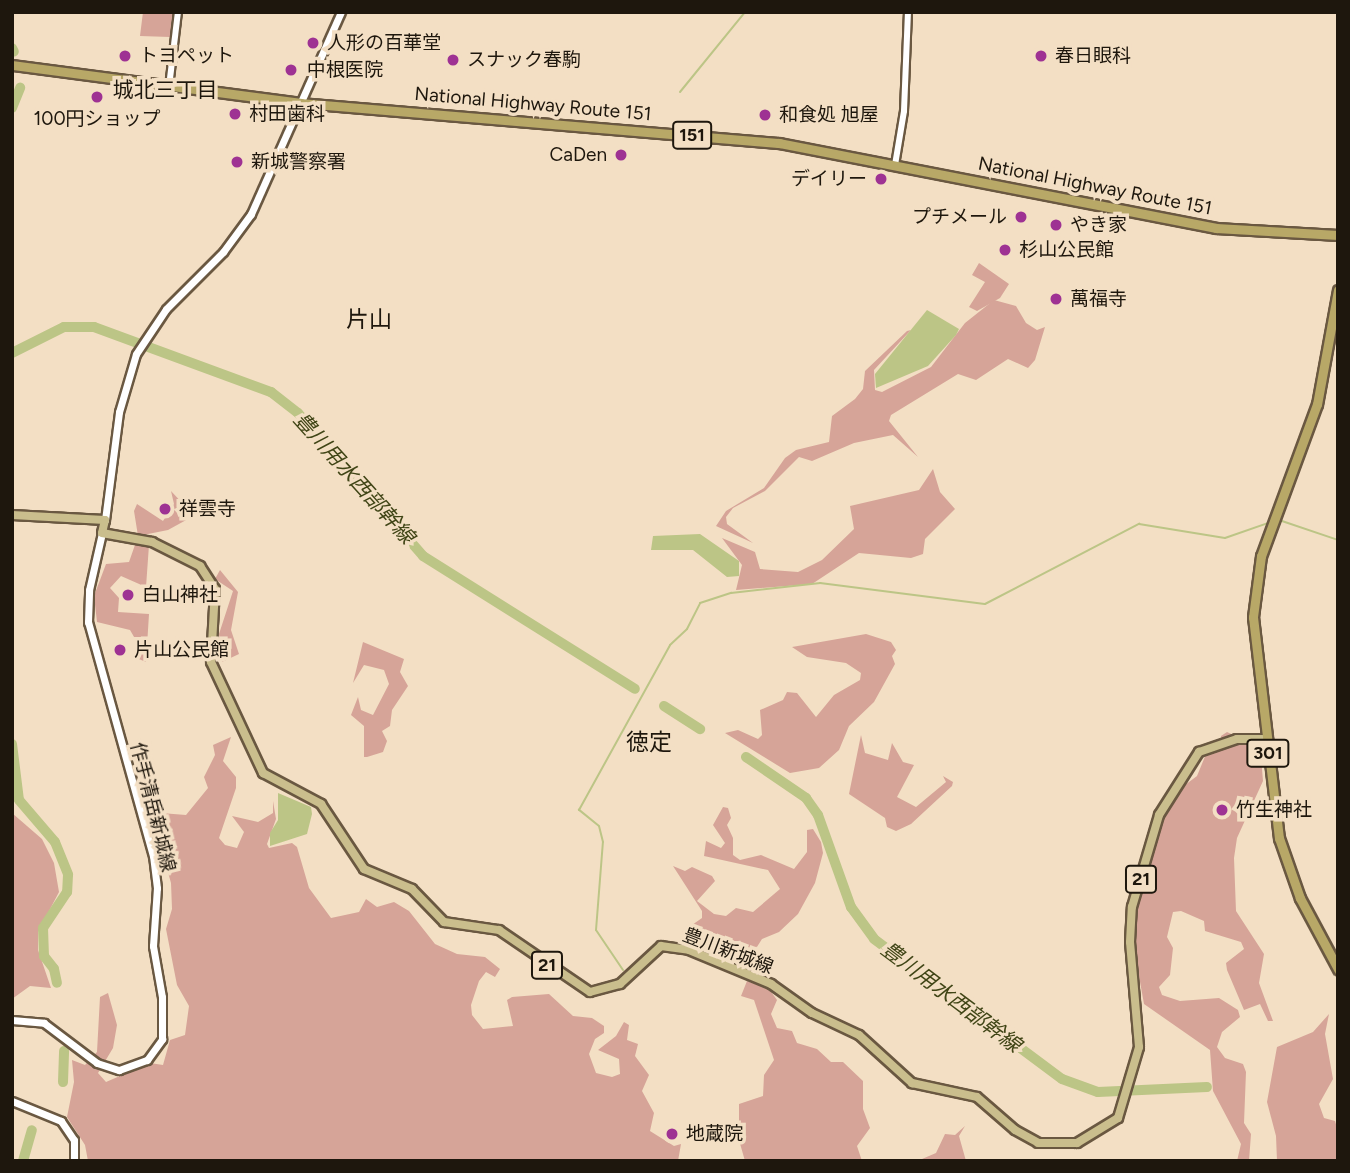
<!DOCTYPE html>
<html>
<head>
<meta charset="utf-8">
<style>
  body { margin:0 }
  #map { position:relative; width:1350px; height:1173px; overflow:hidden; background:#f3dfc4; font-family:Figtree,"Noto Sans JP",sans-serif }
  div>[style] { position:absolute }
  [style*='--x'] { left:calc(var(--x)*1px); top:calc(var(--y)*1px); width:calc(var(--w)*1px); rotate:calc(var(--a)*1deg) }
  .green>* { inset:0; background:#d6a498 }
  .water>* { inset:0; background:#bcc586 }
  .stream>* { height:2px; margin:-1px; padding:0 1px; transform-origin:1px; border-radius:1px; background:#bcc586 }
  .river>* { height:10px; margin:-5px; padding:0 5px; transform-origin:5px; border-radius:5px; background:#bcc586 }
  .roads { filter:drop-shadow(2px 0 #6a5841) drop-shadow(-2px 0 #6a5841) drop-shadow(0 2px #6a5841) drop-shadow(0 -2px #6a5841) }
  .tertiary>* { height:6px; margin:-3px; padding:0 3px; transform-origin:3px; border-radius:3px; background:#fff }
  .secondary>* { height:7px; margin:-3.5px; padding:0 3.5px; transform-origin:3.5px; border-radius:3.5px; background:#fff }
  .primary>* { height:8px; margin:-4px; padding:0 4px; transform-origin:4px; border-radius:4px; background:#cabe8d }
  .trunk>* { height:9px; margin:-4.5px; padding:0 4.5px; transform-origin:4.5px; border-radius:4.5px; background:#b8a867 }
  .dots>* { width:19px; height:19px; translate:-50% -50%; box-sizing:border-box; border:4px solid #f3dfc4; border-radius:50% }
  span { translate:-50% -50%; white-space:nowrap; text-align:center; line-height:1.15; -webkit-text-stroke:7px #f3dfc4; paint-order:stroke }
  .shield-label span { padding:2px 5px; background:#f3dfc4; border:2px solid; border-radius:5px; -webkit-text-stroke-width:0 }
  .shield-label { font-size:18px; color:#1e170d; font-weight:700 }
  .poi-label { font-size:19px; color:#1e170d }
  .left { translate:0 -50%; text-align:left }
  .right { translate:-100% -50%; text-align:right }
  .street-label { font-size:19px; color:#1e170d }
  .neighbourhood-label { font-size:21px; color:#1e170d }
  .water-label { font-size:21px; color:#404516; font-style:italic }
  .quarter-label { font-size:23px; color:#1e170d }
  .frame { position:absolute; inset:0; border:14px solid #1e170d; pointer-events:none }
</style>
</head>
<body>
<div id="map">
  <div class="green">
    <div style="clip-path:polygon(143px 12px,175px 12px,170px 37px,140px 36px)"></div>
    <div style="clip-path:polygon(979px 263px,1009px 284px,1000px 298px,977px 311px,969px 307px,985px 282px,972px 275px)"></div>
    <div style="clip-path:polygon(994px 300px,1016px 306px,1026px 323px,1037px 330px,1045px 327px,1035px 360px,1028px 368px,1008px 359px,976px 380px,958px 374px,891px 415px,889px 421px,918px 457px,893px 435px,854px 443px,812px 461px,799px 457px,765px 491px,733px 508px,726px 517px,727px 524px,753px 543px,716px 526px,726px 511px,764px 488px,785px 458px,796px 450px,829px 442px,832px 416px,855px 399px,863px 389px,865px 371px,907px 331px,911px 330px,874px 370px,875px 390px,882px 392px,931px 367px,965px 323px)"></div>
    <div style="clip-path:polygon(933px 469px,940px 492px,955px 509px,925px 539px,923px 554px,911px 558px,859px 553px,812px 584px,736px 590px,742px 565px,722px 538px,755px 552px,760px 569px,798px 572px,822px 560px,854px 529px,850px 506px,919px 490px)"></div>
    <div style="clip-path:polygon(171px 491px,185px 506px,193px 505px,188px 519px,168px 530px,138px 536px,134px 511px,137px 504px,163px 521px,174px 504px)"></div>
    <div style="clip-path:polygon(136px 542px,149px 545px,146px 587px,121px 576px,110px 588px,119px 598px,118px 612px,149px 614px,146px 662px,134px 657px,137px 642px,130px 630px,97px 622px,94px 596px,106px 564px,129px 562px)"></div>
    <div style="clip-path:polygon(220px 570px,238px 592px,231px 630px,239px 654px,222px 662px,219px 634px,233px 591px,215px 579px)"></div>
    <div style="clip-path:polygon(866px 634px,891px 642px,896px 650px,892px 656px,895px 664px,874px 702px,849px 726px,839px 750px,819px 768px,790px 773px,725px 733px,738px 730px,758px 739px,762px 735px,760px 710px,783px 700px,787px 692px,797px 693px,816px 717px,834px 695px,860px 680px,861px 673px,846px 663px,807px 657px,792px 647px)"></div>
    <div style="clip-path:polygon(363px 642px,404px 659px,400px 672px,408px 686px,392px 710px,390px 726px,382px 731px,387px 741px,383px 752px,367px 757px,364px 757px,364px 726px,351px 715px,358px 697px,361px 710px,373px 715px,389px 684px,384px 670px,364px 665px,353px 683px)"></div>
    <div style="clip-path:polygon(1227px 732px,1259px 747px,1261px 756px,1263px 781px,1237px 838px,1234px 858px,1236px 911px,1264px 954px,1259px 983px,1273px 1021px,1268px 1021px,1260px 1004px,1244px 1010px,1227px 970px,1226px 963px,1244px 949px,1241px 942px,1205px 931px,1204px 921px,1181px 911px,1173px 912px,1167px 937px,1173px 948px,1170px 975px,1159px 987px,1162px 995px,1180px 1001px,1219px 998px,1238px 1010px,1240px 1017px,1222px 1032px,1217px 1047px,1225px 1058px,1243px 1064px,1246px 1072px,1244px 1123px,1251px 1134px,1249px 1161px,1237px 1161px,1241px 1144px,1213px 1091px,1210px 1050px,1144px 1004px,1133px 943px,1136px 903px,1164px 816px,1177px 791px,1197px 776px,1206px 754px,1221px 745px,1221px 736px)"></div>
    <div style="clip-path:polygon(861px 735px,865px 753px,888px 760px,892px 743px,903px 762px,914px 765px,897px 797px,916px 807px,946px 782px,943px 776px,953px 782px,952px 786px,911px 824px,896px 831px,887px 827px,885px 818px,849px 794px)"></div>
    <div style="clip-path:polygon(231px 737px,223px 761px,236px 777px,236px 788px,219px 838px,225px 845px,237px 848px,244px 832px,232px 816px,258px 822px,273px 813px,273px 801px,276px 819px,267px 844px,269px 848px,292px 843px,297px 847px,309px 888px,331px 918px,359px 912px,366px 899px,377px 907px,394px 902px,409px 911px,435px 944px,457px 954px,485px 957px,500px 969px,495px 977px,486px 972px,479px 981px,471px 1005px,472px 1015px,483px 1029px,513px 1026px,507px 1000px,512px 997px,549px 994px,573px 1016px,592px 1018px,604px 1026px,604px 1033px,595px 1039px,589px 1054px,596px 1073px,612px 1077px,620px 1074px,619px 1059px,598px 1050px,616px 1036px,624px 1022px,629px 1025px,627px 1040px,638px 1044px,635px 1056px,649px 1075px,642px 1091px,654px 1113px,650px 1131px,674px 1146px,681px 1144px,678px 1161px,88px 1161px,85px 1145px,67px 1117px,74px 1082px,72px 1060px,85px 1065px,97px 1052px,100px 997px,108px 993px,117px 1025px,113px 1048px,98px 1073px,106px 1082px,150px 1063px,163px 1065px,170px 1040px,185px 1035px,189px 1006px,177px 985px,166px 929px,172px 909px,171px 883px,164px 858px,150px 835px,149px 823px,161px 813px,186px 815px,208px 788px,204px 777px,215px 755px,213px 745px)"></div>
    <div style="clip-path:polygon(723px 807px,728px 808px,731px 818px,727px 825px,733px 838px,733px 855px,740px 860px,761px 855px,794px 869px,807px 852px,807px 830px,813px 829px,821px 842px,823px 853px,815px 883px,798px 914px,779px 932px,762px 939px,755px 950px,706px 930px,699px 933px,700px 945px,683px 941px,682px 932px,702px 918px,702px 911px,673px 866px,685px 871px,692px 867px,712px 876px,715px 881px,697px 901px,714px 914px,726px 916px,736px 908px,753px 912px,780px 889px,768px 870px,704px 856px,706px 841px,721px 848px,725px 843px,713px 825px)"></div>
    <div style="clip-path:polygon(12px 813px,42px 839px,54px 863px,59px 892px,38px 932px,38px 950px,51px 988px,30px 986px,12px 999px)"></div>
    <div style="clip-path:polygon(747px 981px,769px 989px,777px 1000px,771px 1014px,777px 1028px,792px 1031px,797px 1043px,817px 1049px,831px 1062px,843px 1062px,863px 1081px,863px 1109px,870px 1128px,857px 1146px,862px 1161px,745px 1161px,739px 1140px,739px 1104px,763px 1096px,764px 1075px,774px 1060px,754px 1000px,741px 996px)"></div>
    <div style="clip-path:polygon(1329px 1014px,1325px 1034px,1333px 1079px,1319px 1104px,1324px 1118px,1335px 1121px,1338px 1131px,1338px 1161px,1277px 1161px,1276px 1136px,1267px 1102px,1277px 1047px,1313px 1032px)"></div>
    <div style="clip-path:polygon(965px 1126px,959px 1136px,966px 1161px,922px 1159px,936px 1153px,945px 1134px,955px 1135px)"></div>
  </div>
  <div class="water">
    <div style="clip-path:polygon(927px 310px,959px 329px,956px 335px,928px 366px,876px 388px,875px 374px)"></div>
    <div style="clip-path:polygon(700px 534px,739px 561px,739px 576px,727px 577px,693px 550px,651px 550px,653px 536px)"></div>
    <div style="clip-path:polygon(278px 793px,311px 807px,312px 814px,307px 834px,270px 846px,270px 833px,278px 820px)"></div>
  </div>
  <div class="stream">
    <div style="--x:680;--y:92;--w:103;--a:-50.9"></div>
    <div style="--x:1279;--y:520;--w:62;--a:18.7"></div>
    <div style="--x:623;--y:970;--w:48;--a:-124"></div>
    <div style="--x:596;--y:930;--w:88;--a:-85.5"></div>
    <div style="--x:603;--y:842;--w:16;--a:-104"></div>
    <div style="--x:599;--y:826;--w:26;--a:-141"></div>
    <div style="--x:579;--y:810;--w:188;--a:-61.1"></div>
    <div style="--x:670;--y:645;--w:23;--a:-43"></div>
    <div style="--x:687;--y:629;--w:29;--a:-63"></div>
    <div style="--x:700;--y:603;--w:33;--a:-18"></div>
    <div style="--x:731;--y:593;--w:90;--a:-6.4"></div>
    <div style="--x:820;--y:583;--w:166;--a:7.3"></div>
    <div style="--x:985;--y:604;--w:174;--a:-27.5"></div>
    <div style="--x:1139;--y:524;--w:87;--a:9.2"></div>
    <div style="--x:1225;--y:538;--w:49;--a:-19.2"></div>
  </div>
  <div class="river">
    <div style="--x:12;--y:48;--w:4;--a:63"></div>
    <div style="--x:12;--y:108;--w:22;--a:-68"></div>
    <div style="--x:12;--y:353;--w:58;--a:-26.6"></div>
    <div style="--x:64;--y:327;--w:30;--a:0"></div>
    <div style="--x:94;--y:327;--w:189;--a:20.2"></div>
    <div style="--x:271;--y:392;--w:34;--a:38"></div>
    <div style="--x:298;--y:413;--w:190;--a:48.8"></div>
    <div style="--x:423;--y:556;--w:250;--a:32.1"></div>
    <div style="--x:664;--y:706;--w:43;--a:32.6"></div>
    <div style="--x:12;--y:744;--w:56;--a:82.9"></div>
    <div style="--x:19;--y:800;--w:55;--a:49.4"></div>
    <div style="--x:55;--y:842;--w:35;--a:68"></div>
    <div style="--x:68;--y:875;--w:17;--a:93"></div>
    <div style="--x:67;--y:892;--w:43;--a:123.7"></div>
    <div style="--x:43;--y:928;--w:28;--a:88"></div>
    <div style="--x:44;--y:956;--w:16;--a:52"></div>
    <div style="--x:54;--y:969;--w:14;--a:78"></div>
    <div style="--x:746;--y:757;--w:73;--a:34.3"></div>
    <div style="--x:806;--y:798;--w:21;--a:55"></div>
    <div style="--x:818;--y:815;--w:98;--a:70.3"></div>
    <div style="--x:851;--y:907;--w:39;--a:54"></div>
    <div style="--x:874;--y:939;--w:234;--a:36.7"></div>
    <div style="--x:1062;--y:1079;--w:38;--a:20"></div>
    <div style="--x:1098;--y:1092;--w:109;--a:-2.6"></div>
    <div style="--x:63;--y:1082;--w:31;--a:-88"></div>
    <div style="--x:23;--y:1161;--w:32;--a:-74"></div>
  </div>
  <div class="roads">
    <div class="tertiary">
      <div style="--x:169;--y:87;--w:76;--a:-83.2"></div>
      <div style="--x:895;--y:165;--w:55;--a:-80.5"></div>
      <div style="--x:904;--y:111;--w:99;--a:-87.7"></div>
    </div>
    <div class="secondary">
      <div style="--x:105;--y:520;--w:109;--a:-82.6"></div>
      <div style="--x:119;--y:412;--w:60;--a:-73.7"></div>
      <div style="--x:136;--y:354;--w:54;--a:-56.3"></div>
      <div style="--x:166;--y:309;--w:81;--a:-45"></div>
      <div style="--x:223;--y:252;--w:47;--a:-53.6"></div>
      <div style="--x:251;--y:214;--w:221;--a:-66"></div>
      <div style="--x:12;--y:1020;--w:32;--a:5"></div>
      <div style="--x:44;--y:1023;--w:66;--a:37"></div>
      <div style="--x:97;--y:1063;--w:23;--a:18"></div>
      <div style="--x:119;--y:1070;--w:30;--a:-20"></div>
      <div style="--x:147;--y:1060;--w:26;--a:-54"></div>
      <div style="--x:162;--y:1039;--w:42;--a:-90"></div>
      <div style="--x:162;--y:997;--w:52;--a:-100"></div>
      <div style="--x:153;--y:946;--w:58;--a:-86.1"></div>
      <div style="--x:157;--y:888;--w:32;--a:-97"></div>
      <div style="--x:153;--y:856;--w:243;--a:-105.5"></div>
      <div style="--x:88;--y:622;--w:32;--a:-88"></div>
      <div style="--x:89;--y:590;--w:58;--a:-77.2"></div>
      <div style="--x:12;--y:1101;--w:53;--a:22.2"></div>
      <div style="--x:61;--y:1121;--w:23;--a:56"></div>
      <div style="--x:74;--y:1140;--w:21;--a:90"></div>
    </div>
    <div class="primary">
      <div style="--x:12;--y:515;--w:93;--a:3.1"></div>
      <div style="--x:105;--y:520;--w:13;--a:103"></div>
      <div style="--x:102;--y:533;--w:51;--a:10.2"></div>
      <div style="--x:152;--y:542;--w:54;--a:26.6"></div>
      <div style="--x:200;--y:566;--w:27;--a:57"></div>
      <div style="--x:215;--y:589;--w:73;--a:93.1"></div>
      <div style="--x:211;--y:662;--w:123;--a:64.9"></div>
      <div style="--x:263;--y:773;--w:66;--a:28.1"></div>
      <div style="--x:321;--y:804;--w:78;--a:56.5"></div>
      <div style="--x:364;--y:869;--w:52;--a:22.6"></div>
      <div style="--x:412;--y:889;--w:46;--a:45.9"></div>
      <div style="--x:444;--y:922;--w:56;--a:8.3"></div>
      <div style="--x:499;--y:930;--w:110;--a:34.3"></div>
      <div style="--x:590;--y:992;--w:31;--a:-15"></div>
      <div style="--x:620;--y:984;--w:56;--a:-42.8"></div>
      <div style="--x:661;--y:946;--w:28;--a:8"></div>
      <div style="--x:689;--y:950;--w:89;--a:22.5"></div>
      <div style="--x:771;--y:984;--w:50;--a:35.3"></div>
      <div style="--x:812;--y:1013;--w:52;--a:25.1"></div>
      <div style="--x:859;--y:1035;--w:72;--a:42.2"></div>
      <div style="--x:912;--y:1083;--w:66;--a:12.2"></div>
      <div style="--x:977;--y:1097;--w:50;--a:41"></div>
      <div style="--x:1015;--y:1130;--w:26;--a:29"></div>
      <div style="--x:1038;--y:1143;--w:39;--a:0"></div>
      <div style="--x:1077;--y:1143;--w:48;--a:-31.4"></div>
      <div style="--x:1118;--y:1118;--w:74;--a:-73.5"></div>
      <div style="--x:1139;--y:1047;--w:105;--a:-94.9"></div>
      <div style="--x:1130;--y:942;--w:35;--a:-87"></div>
      <div style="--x:1132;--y:907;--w:96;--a:-73.6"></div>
      <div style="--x:1159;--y:815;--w:75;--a:-57.6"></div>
      <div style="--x:1199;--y:752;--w:40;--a:-18.9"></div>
      <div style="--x:1237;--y:739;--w:29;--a:0"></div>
    </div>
    <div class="trunk">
      <div style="--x:12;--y:65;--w:291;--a:7.5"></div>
      <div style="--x:301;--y:103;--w:480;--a:4.8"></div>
      <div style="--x:779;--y:143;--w:445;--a:11"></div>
      <div style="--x:1216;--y:228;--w:122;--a:3.3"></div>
      <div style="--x:1338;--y:290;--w:116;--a:100.4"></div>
      <div style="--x:1317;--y:404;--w:162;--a:110.2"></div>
      <div style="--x:1261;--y:556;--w:62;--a:97.5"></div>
      <div style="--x:1253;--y:617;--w:223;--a:83.3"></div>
      <div style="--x:1279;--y:838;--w:64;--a:70.7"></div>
      <div style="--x:1300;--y:898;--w:81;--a:61.8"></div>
    </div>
  </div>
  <div class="dots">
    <div style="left:313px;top:43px;background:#9e3293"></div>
    <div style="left:125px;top:56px;background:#9e3293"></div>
    <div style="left:1041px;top:56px;background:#9e3293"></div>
    <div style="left:453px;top:60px;background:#9e3293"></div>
    <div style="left:291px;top:70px;background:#9e3293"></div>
    <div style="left:97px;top:97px;background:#9e3293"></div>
    <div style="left:235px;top:114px;background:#9e3293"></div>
    <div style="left:765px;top:115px;background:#9e3293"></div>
    <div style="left:621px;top:155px;background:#9e3293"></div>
    <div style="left:237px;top:162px;background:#9e3293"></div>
    <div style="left:881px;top:179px;background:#9e3293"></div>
    <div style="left:1021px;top:217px;background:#9e3293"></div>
    <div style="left:1056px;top:225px;background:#9e3293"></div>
    <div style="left:1005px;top:250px;background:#9e3293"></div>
    <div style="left:1056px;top:299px;background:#9e3293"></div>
    <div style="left:165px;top:509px;background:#9e3293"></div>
    <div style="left:128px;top:595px;background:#9e3293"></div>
    <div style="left:120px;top:650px;background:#9e3293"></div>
    <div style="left:1222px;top:810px;background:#9e3293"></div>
    <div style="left:672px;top:1134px;background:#9e3293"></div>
  </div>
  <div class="shield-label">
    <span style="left:692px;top:135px">151</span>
    <span style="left:1268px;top:753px">301</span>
    <span style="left:1141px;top:879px">21</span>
    <span style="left:547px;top:965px">21</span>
  </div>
  <div class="poi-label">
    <span class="left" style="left:327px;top:43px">人形の百華堂</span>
    <span class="left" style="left:139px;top:56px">トヨペット</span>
    <span class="left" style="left:1055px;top:56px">春日眼科</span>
    <span class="left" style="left:467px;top:60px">スナック春駒</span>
    <span class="left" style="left:307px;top:70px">中根医院</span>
    <span class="left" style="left:249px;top:114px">村田歯科</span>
    <span class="left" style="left:779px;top:115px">和食処 旭屋</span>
    <span style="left:97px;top:119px">100円ショップ</span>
    <span class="right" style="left:607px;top:155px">CaDen</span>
    <span class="left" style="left:251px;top:162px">新城警察署</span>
    <span class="right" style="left:867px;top:179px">デイリー</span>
    <span class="right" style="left:1007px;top:217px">プチメール</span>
    <span class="left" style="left:1070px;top:225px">やき家</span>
    <span class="left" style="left:1019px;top:250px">杉山公民館</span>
    <span class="left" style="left:1070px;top:299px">萬福寺</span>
    <span class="left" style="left:179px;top:509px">祥雲寺</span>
    <span class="left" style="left:142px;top:595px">白山神社</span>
    <span class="left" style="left:134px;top:650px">片山公民館</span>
    <span class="left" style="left:1236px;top:810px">竹生神社</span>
    <span class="left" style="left:686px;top:1134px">地蔵院</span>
  </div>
  <div class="street-label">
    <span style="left:533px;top:104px;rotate:5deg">National Highway Route 151</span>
    <span style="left:1095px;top:186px;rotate:11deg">National Highway Route 151</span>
    <span style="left:153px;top:807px;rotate:76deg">作手清岳新城線</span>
    <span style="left:728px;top:951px;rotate:21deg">豊川新城線</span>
  </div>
  <div class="neighbourhood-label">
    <span style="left:165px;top:90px">城北三丁目</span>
  </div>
  <div class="water-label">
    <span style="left:354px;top:478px;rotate:48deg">豊川用水西部幹線</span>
    <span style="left:951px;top:997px;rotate:37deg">豊川用水西部幹線</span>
  </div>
  <div class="quarter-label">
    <span style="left:369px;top:319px">片山</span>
    <span style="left:649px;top:742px">徳定</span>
  </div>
  <div class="frame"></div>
</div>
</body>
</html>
